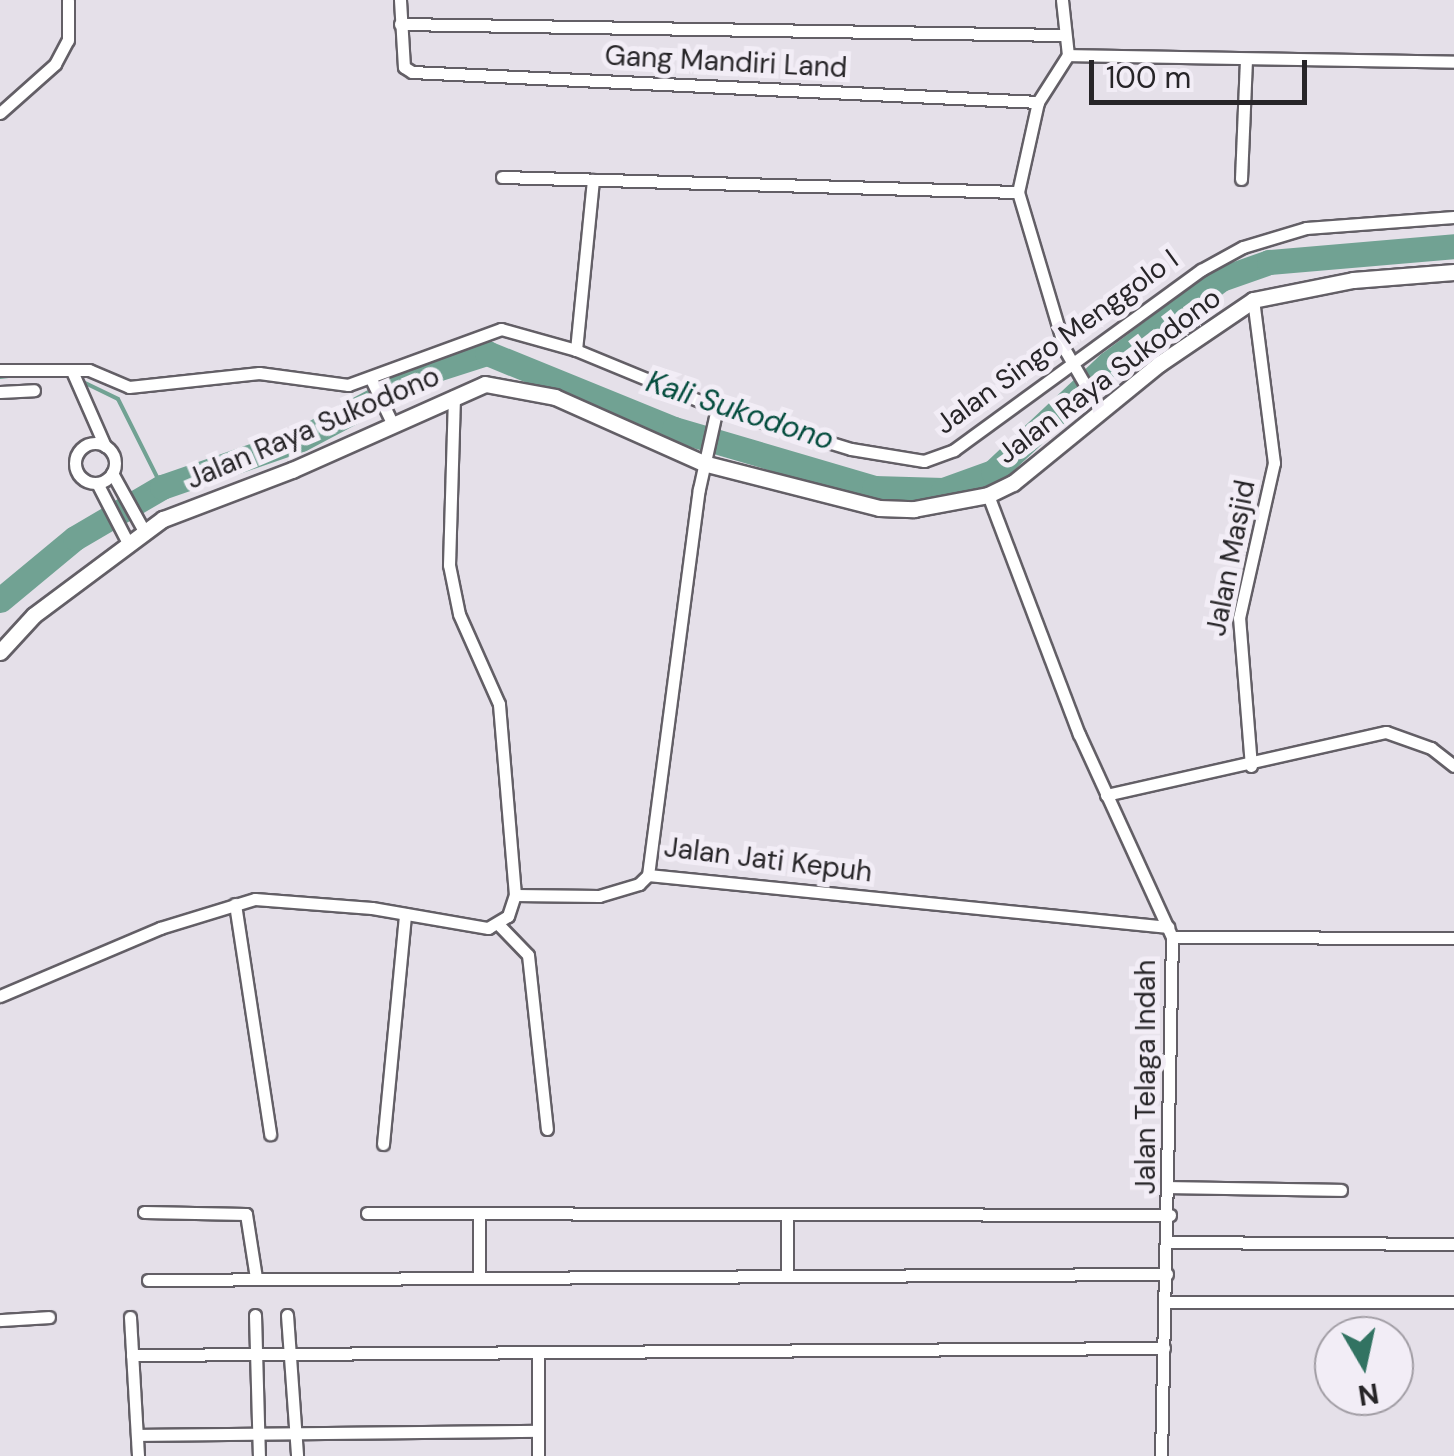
<!DOCTYPE html>
<html>
<head>
<meta charset="utf-8">
<style>
  body { margin:0 }
  #map { position:relative; width:1454px; height:1456px; overflow:hidden; background:#e5e0e9; font-family:"DM Sans",sans-serif }
  div>[style] { position:absolute }
  [style*='--x'] { left:calc(var(--x)*1px); top:calc(var(--y)*1px); width:calc(var(--w)*1px); rotate:calc(var(--a)*1deg) }
  .stream>* { height:4px; margin:-2px; padding:0 2px; transform-origin:2px; border-radius:2px; background:#71a293 }
  .river>* { height:25px; margin:-12.5px; padding:0 12.5px; transform-origin:12.5px; border-radius:12.5px; background:#71a293 }
  .roads { filter:drop-shadow(2px 0 #635f66) drop-shadow(-2px 0 #635f66) drop-shadow(0 2px #635f66) drop-shadow(0 -2px #635f66) }
  .minor>* { height:11px; margin:-5.5px; padding:0 5.5px; transform-origin:5.5px; border-radius:5.5px; background:#fff }
  .minor>.ring { margin:-5.5px; padding:0; box-sizing:content-box; background:none; border:11px solid #fff; border-radius:50% }
  .secondary>* { height:15px; margin:-7.5px; padding:0 7.5px; transform-origin:7.5px; border-radius:7.5px; background:#fff }
  span { translate:-50% -50%; white-space:nowrap; text-align:center; line-height:1.15; -webkit-text-stroke:10px #f2edf6; paint-order:stroke }
  .street-label { font-size:28px; color:#272528 }
  .water-label { font-size:30px; color:#034c3d; font-style:italic }
  .north { position:absolute; left:1314px; top:1316px; width:100px; height:100px; box-sizing:border-box; background:#f2edf6; border:2px solid #a19da4; border-radius:50%; rotate:171deg; font-size:28px; font-weight:700; line-height:40px; text-align:center; color:#272528 }
  .north::after { content:''; display:block; margin:auto; width:35px; height:45px; background:#327362; clip-path:polygon(50% 0,100% 100%,50% 72%,0 100%) }
  .scale { position:absolute; left:1089px; top:60px; width:218px; height:45px; box-sizing:border-box; border:5px solid #272528; border-top:0; padding-left:12px; font-size:30px; line-height:35px; white-space:nowrap; color:#272528; -webkit-text-stroke:8px #f2edf6; paint-order:stroke }
</style>
</head>
<body>
<div id="map">
  <div class="stream">
    <div style="--x:0;--y:377;--w:17;--a:-7"></div>
    <div style="--x:81;--y:381;--w:41;--a:25.9"></div>
    <div style="--x:118;--y:399;--w:98;--a:63.4"></div>
  </div>
  <div class="river">
    <div style="--x:0;--y:600;--w:97;--a:-39.6"></div>
    <div style="--x:75;--y:538;--w:101;--a:-30.4"></div>
    <div style="--x:162;--y:487;--w:147;--a:-19.1"></div>
    <div style="--x:301;--y:439;--w:143;--a:-28"></div>
    <div style="--x:427;--y:372;--w:63;--a:-17.6"></div>
    <div style="--x:487;--y:353;--w:202;--a:22.1"></div>
    <div style="--x:674;--y:429;--w:209;--a:16.4"></div>
    <div style="--x:874;--y:488;--w:69;--a:1.7"></div>
    <div style="--x:943;--y:490;--w:53;--a:-19.8"></div>
    <div style="--x:993;--y:472;--w:158;--a:-43.2"></div>
    <div style="--x:1108;--y:364;--w:141;--a:-37"></div>
    <div style="--x:1221;--y:279;--w:51;--a:-19.5"></div>
    <div style="--x:1269;--y:262;--w:186;--a:-4.9"></div>
  </div>
  <div class="roads">
    <div class="minor">
      <div style="--x:400;--y:0;--w:67;--a:86.6"></div>
      <div style="--x:404;--y:67;--w:9;--a:32"></div>
      <div style="--x:412;--y:72;--w:627;--a:2.74"></div>
      <div style="--x:1062;--y:0;--w:55;--a:83.8"></div>
      <div style="--x:1068;--y:55;--w:56;--a:122.6"></div>
      <div style="--x:1038;--y:102;--w:92;--a:102.5"></div>
      <div style="--x:1018;--y:192;--w:165;--a:73.4"></div>
      <div style="--x:1065;--y:350;--w:72;--a:59.9"></div>
      <div style="--x:400;--y:24;--w:665;--a:0.95"></div>
      <div style="--x:1068;--y:55;--w:386;--a:1"></div>
      <div style="--x:0;--y:113;--w:74;--a:-41.7"></div>
      <div style="--x:55;--y:64;--w:27;--a:-62"></div>
      <div style="--x:68;--y:40;--w:40;--a:-90"></div>
      <div style="--x:502;--y:177;--w:516;--a:1.67"></div>
      <div style="--x:1241;--y:179;--w:119;--a:-87.6"></div>
      <div style="--x:576;--y:350;--w:171;--a:-84.3"></div>
      <div style="--x:0;--y:370;--w:89;--a:0"></div>
      <div style="--x:89;--y:370;--w:43;--a:23"></div>
      <div style="--x:129;--y:387;--w:131;--a:-6.1"></div>
      <div style="--x:259;--y:373;--w:90;--a:7.7"></div>
      <div style="--x:348;--y:385;--w:163;--a:-20.1"></div>
      <div style="--x:501;--y:329;--w:78;--a:15.6"></div>
      <div style="--x:576;--y:350;--w:152;--a:22.4"></div>
      <div style="--x:717;--y:408;--w:140;--a:17"></div>
      <div style="--x:851;--y:449;--w:74;--a:9.3"></div>
      <div style="--x:924;--y:461;--w:32;--a:-20"></div>
      <div style="--x:954;--y:450;--w:306;--a:-36.1"></div>
      <div style="--x:1201;--y:270;--w:48;--a:-28.7"></div>
      <div style="--x:1243;--y:247;--w:66;--a:-16.8"></div>
      <div style="--x:1306;--y:228;--w:148;--a:-4.3"></div>
      <div style="--x:72;--y:371;--w:82;--a:66.3"></div>
      <div style="--x:371;--y:379;--w:51;--a:64.4"></div>
      <div style="--x:0;--y:392;--w:34;--a:-3"></div>
      <div class="ring" style="left:75px;top:443px;width:29px;height:29px"></div>
      <div style="--x:112;--y:473;--w:66;--a:61.1"></div>
      <div style="--x:97;--y:483;--w:65;--a:62.7"></div>
      <div style="--x:988;--y:495;--w:256;--a:69.2"></div>
      <div style="--x:1079;--y:734;--w:223;--a:65.4"></div>
      <div style="--x:1172;--y:937;--w:519;--a:91.21"></div>
      <div style="--x:1251;--y:766;--w:148;--a:-94.6"></div>
      <div style="--x:1239;--y:618;--w:159;--a:-77.3"></div>
      <div style="--x:1274;--y:463;--w:164;--a:-97.3"></div>
      <div style="--x:1106;--y:795;--w:287;--a:-12.7"></div>
      <div style="--x:1386;--y:732;--w:48;--a:19.6"></div>
      <div style="--x:1431;--y:748;--w:29;--a:38"></div>
      <div style="--x:648;--y:875;--w:523;--a:5.71"></div>
      <div style="--x:648;--y:875;--w:389;--a:-82.5"></div>
      <div style="--x:699;--y:489;--w:83;--a:-77.5"></div>
      <div style="--x:515;--y:895;--w:84;--a:0.7"></div>
      <div style="--x:599;--y:896;--w:42;--a:-16.7"></div>
      <div style="--x:639;--y:884;--w:13;--a:-45"></div>
      <div style="--x:235;--y:904;--w:233;--a:81.3"></div>
      <div style="--x:500;--y:926;--w:40;--a:46"></div>
      <div style="--x:528;--y:955;--w:175;--a:83.8"></div>
      <div style="--x:1172;--y:937;--w:282;--a:0.2"></div>
      <div style="--x:0;--y:996;--w:174;--a:-23"></div>
      <div style="--x:160;--y:928;--w:99;--a:-17"></div>
      <div style="--x:255;--y:899;--w:117;--a:4.4"></div>
      <div style="--x:372;--y:908;--w:118;--a:9.8"></div>
      <div style="--x:488;--y:928;--w:23;--a:-31"></div>
      <div style="--x:508;--y:916;--w:22;--a:-72"></div>
      <div style="--x:515;--y:895;--w:192;--a:-94.8"></div>
      <div style="--x:499;--y:704;--w:98;--a:-114"></div>
      <div style="--x:459;--y:614;--w:50;--a:-101.5"></div>
      <div style="--x:449;--y:565;--w:169;--a:-88.3"></div>
      <div style="--x:383;--y:1144;--w:231;--a:-84.5"></div>
      <div style="--x:1170;--y:1187;--w:171;--a:1"></div>
      <div style="--x:144;--y:1212;--w:102;--a:1.1"></div>
      <div style="--x:246;--y:1214;--w:65;--a:81.1"></div>
      <div style="--x:367;--y:1213;--w:803;--a:0.14"></div>
      <div style="--x:787;--y:1214;--w:62;--a:90"></div>
      <div style="--x:1169;--y:1242;--w:285;--a:0.4"></div>
      <div style="--x:479;--y:1277;--w:64;--a:-90"></div>
      <div style="--x:148;--y:1280;--w:1019;--a:-0.34"></div>
      <div style="--x:1166;--y:1302;--w:288;--a:0"></div>
      <div style="--x:255;--y:1315;--w:141;--a:88.4"></div>
      <div style="--x:287;--y:1315;--w:141;--a:85.9"></div>
      <div style="--x:130;--y:1317;--w:139;--a:86.7"></div>
      <div style="--x:0;--y:1320;--w:49;--a:-3.5"></div>
      <div style="--x:132;--y:1355;--w:1032;--a:-0.39"></div>
      <div style="--x:137;--y:1435;--w:401;--a:-0.6"></div>
      <div style="--x:538;--y:1456;--w:103;--a:-90"></div>
    </div>
    <div class="secondary">
      <div style="--x:0;--y:652;--w:50;--a:-47.4"></div>
      <div style="--x:34;--y:615;--w:161;--a:-36.7"></div>
      <div style="--x:163;--y:519;--w:138;--a:-20.8"></div>
      <div style="--x:292;--y:470;--w:211;--a:-24"></div>
      <div style="--x:485;--y:384;--w:71;--a:10.5"></div>
      <div style="--x:555;--y:397;--w:162;--a:24"></div>
      <div style="--x:703;--y:463;--w:182;--a:14.3"></div>
      <div style="--x:879;--y:508;--w:35;--a:2"></div>
      <div style="--x:914;--y:509;--w:75;--a:-10.7"></div>
      <div style="--x:988;--y:495;--w:28;--a:-26"></div>
      <div style="--x:1013;--y:483;--w:188;--a:-39.2"></div>
      <div style="--x:1159;--y:364;--w:114;--a:-34.2"></div>
      <div style="--x:1253;--y:300;--w:102;--a:-11.3"></div>
      <div style="--x:1353;--y:280;--w:101;--a:-4.5"></div>
    </div>
  </div>
  <div class="street-label">
    <span style="left:726px;top:62px;rotate:3deg">Gang Mandiri Land</span>
    <span style="left:1057px;top:342px;rotate:-36deg">Jalan Singo Menggolo I</span>
    <span style="left:1109px;top:376px;rotate:-37deg">Jalan Raya Sukodono</span>
    <span style="left:313px;top:428px;rotate:-23deg">Jalan Raya Sukodono</span>
    <span style="left:1231px;top:558px;rotate:-79deg">Jalan Masjid</span>
    <span style="left:768px;top:860px;rotate:7deg">Jalan Jati Kepuh</span>
    <span style="left:1146px;top:1077px;rotate:-90deg">Jalan Telaga Indah</span>
  </div>
  <div class="water-label">
    <span style="left:740px;top:411px;rotate:18deg">Kali Sukodono</span>
  </div>
  <div class="north">N</div>
  <div class="scale">100 m</div>
</div>
</body>
</html>
